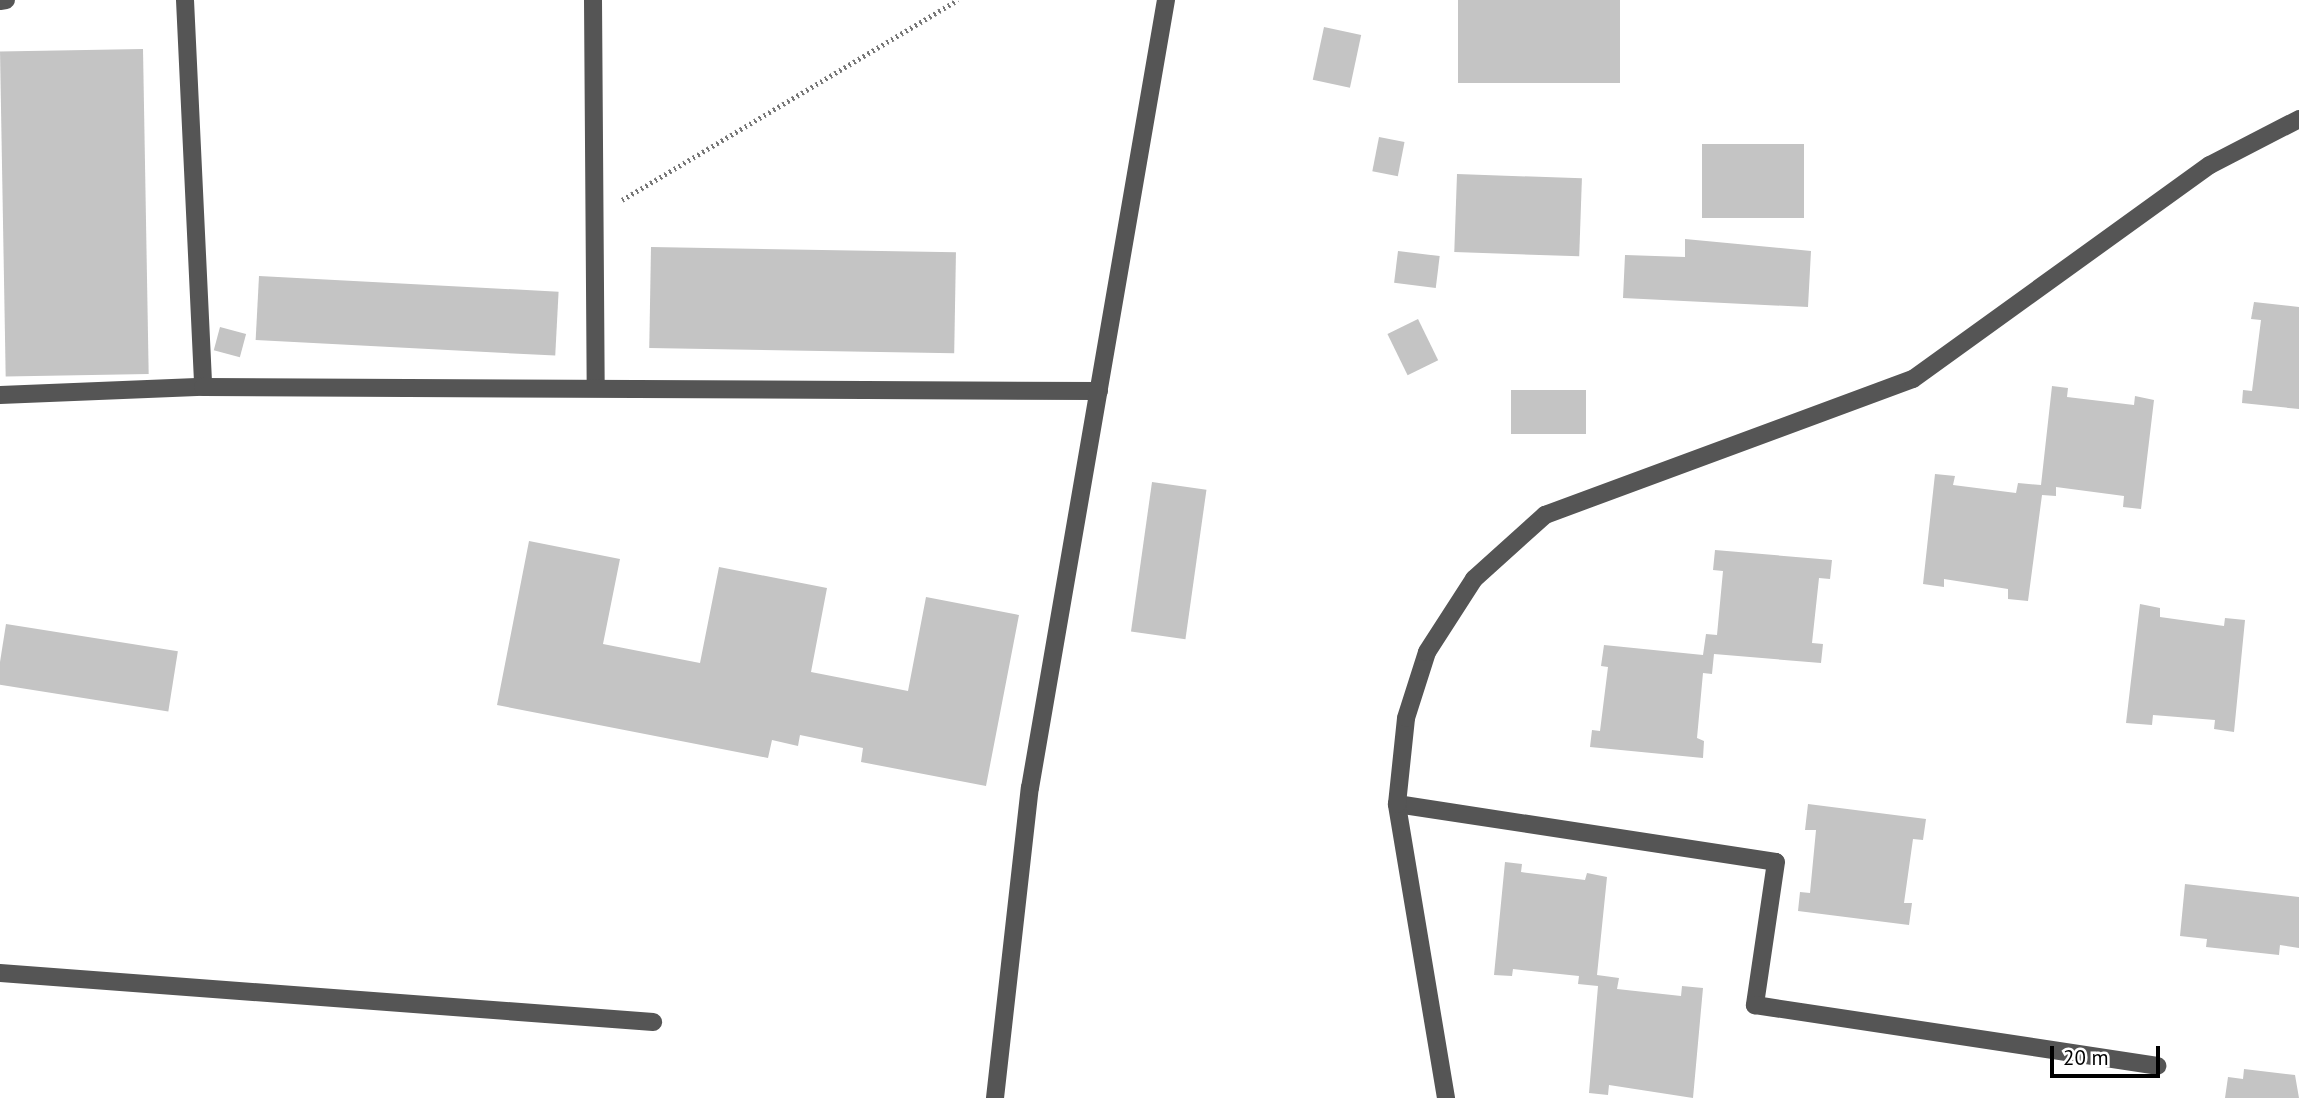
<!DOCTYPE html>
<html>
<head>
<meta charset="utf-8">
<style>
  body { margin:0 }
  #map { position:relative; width:2299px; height:1098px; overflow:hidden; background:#fff; font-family:"PT Sans",sans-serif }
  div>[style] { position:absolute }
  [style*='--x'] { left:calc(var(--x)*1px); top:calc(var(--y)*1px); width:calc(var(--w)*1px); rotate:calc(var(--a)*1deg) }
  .building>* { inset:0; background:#c4c4c4; transform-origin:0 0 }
  .path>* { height:4.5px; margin-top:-2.25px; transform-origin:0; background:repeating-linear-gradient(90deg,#777 0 2px,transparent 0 5.5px) }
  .minor>* { height:18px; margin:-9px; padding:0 9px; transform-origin:9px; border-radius:9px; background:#555 }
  span { translate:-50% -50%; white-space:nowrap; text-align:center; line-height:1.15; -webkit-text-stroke:6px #fff; paint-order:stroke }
  .scale { position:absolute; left:2050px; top:1046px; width:110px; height:32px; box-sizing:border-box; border:4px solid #000; border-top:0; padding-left:9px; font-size:21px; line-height:24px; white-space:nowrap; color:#000; -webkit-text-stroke:5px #fff; paint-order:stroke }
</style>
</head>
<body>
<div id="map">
  <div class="building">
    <div style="left:1458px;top:0;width:162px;height:83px"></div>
    <div style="left:1324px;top:27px;width:38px;height:54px;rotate:12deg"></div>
    <div style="left:143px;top:49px;width:325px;height:143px;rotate:89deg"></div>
    <div style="left:1379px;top:137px;width:26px;height:35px;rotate:11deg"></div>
    <div style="left:1702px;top:144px;width:102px;height:74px"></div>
    <div style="left:1457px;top:174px;width:125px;height:78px;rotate:2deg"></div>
    <div style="clip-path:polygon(1685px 239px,1811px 251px,1808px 307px,1623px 298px,1625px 255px,1685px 257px)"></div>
    <div style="left:651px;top:247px;width:305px;height:101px;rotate:1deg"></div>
    <div style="left:1398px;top:251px;width:42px;height:32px;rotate:7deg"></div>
    <div style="left:259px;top:276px;width:300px;height:64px;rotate:3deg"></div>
    <div style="clip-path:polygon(2254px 302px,2299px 307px,2299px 409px,2242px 403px,2243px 390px,2252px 391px,2261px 320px,2251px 319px)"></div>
    <div style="left:1418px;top:319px;width:46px;height:34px;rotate:64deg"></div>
    <div style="left:220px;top:327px;width:27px;height:24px;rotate:15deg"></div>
    <div style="clip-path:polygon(2052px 386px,2068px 388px,2067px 397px,2134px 405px,2135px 396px,2154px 400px,2141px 509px,2123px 507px,2124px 496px,2056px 487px,2056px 496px,2042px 495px,2028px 601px,2008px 599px,2008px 589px,1944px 579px,1944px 587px,1923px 584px,1935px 474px,1955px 476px,1953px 485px,2016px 493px,2018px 483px,2041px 485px)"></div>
    <div style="left:1511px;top:390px;width:75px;height:44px"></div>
    <div style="left:1152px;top:482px;width:55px;height:151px;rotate:8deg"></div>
    <div style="clip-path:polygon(529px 541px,620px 559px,603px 644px,700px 663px,719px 567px,827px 588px,811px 672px,908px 691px,926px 597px,1019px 615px,986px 786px,861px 762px,863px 748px,800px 735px,798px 746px,772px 740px,768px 758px,497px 705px)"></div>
    <div style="clip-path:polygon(1715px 550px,1832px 560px,1830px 579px,1819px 578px,1812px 643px,1823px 644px,1821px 663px,1714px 654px,1712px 674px,1703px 673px,1697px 738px,1704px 741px,1703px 758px,1590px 747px,1592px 730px,1600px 731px,1608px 667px,1601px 666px,1604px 645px,1703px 655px,1706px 634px,1717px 635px,1723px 571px,1713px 570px)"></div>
    <div style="clip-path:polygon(2140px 604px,2160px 608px,2160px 617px,2224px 626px,2225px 618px,2245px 620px,2234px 732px,2214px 729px,2215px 720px,2153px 715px,2152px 725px,2126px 723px)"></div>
    <div style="left:6px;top:624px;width:174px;height:61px;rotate:9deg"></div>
    <div style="clip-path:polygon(1808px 804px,1926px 819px,1923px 840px,1913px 839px,1904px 903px,1912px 903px,1909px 925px,1798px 911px,1800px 892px,1810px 893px,1816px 830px,1805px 830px)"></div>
    <div style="clip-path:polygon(1505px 862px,1522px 864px,1521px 872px,1585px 880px,1587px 873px,1607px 877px,1597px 975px,1619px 978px,1617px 989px,1681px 996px,1682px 986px,1703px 988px,1693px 1098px,1609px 1085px,1608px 1095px,1589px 1093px,1598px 986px,1578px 984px,1579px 976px,1513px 969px,1512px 976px,1494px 975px)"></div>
    <div style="clip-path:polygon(2185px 884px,2299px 897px,2299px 948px,2280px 945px,2279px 955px,2206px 947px,2207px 939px,2180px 936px)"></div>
    <div style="clip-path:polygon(2244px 1069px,2295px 1075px,2299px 1098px,2225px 1098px,2228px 1077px,2243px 1079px)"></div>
  </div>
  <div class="path">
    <div style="--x:622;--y:200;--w:391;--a:-30.8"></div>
  </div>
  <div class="minor">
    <div style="--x:185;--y:0;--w:387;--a:87.3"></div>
    <div style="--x:593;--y:0;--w:387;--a:89.6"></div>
    <div style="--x:0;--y:1;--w:6;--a:-9"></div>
    <div style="--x:0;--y:395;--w:203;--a:-2.3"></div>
    <div style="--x:203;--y:387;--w:896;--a:0.26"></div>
    <div style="--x:1397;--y:804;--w:383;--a:8.7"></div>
    <div style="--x:1776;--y:862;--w:145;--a:98.4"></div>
    <div style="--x:1755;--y:1005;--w:407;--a:8.6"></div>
    <div style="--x:0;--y:973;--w:655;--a:4.29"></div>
    <div style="--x:995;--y:1098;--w:312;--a:-83.6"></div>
    <div style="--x:1030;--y:788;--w:800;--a:-80.21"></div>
    <div style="--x:1446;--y:1098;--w:298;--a:-99.5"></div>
    <div style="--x:1397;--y:804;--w:86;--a:-84"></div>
    <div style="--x:1406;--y:718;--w:69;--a:-72.3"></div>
    <div style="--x:1427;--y:652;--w:87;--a:-57.2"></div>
    <div style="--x:1474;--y:579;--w:96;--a:-42"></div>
    <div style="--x:1545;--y:515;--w:392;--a:-20.3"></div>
    <div style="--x:1913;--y:379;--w:366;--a:-35.8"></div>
    <div style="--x:2210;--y:165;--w:100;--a:-27.3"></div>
  </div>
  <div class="scale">20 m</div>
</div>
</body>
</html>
